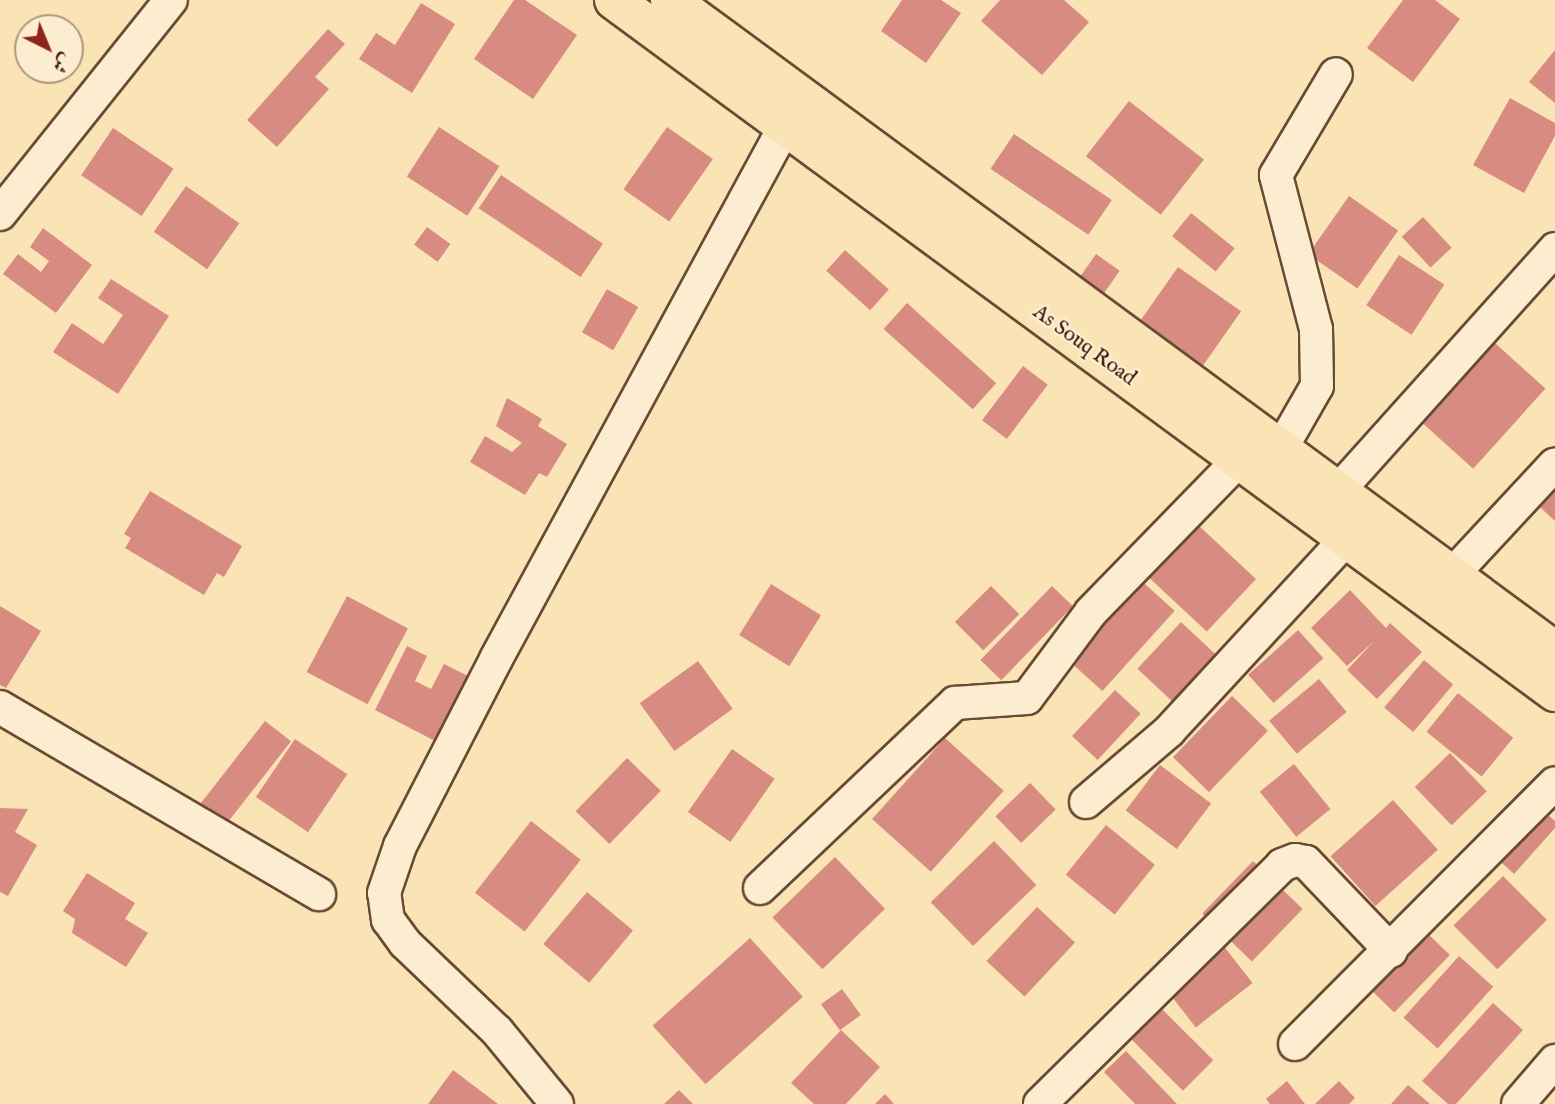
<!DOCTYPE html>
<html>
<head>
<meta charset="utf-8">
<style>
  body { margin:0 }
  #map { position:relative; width:1555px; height:1104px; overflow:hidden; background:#fae4b6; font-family:"IM FELL English",Amiri,serif }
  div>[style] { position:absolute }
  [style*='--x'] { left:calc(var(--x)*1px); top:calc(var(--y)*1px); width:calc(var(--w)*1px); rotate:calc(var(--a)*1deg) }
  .building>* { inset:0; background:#d88b80; transform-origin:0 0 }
  .roads { filter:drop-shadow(2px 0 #674b34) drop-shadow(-2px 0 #674b34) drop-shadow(0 2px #674b34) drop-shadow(0 -2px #674b34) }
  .minor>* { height:32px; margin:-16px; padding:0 16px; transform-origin:16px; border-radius:16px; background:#fcedd0 }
  .major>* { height:38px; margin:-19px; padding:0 19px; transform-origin:19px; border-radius:19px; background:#fae4b6 }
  span { translate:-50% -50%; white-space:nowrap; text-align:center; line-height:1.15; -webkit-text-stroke:5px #fcedd0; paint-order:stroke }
  .street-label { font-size:21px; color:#361808 }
  .north { position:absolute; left:14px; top:14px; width:70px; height:70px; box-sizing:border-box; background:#fcedd0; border:2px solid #ad9880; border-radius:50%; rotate:137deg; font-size:19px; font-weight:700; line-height:28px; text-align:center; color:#361808 }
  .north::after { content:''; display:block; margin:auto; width:24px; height:32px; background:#8f2418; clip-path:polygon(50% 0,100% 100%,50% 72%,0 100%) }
</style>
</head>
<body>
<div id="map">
  <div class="building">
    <div style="clip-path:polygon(514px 0,525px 0,577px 35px,533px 99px,474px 59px)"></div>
    <div style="clip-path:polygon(902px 0,941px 0,961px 13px,926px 63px,881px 31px)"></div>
    <div style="clip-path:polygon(1000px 0,1064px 0,1089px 22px,1042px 75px,981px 21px)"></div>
    <div style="clip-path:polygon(1403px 0,1435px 0,1460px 19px,1413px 82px,1367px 48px)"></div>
    <div style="clip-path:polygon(421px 3px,455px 24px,412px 93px,359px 59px,376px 33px,395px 45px)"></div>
    <div style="clip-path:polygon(328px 29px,345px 44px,315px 77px,329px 89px,277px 147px,247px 120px)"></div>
    <div style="clip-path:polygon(1555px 50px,1555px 103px,1529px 82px)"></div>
    <div style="clip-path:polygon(1510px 98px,1555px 123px,1555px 136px,1524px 193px,1473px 165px)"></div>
    <div style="left:1129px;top:101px;width:95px;height:70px;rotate:38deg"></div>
    <div style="left:439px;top:127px;width:72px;height:59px;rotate:33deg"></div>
    <div style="left:667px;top:127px;width:56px;height:76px;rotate:35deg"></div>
    <div style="left:113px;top:128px;width:73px;height:57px;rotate:34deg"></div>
    <div style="left:1014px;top:134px;width:118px;height:42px;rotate:34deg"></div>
    <div style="left:501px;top:175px;width:123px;height:40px;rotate:34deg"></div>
    <div style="left:186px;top:186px;width:65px;height:56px;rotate:35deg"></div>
    <div style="left:1349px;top:196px;width:60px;height:71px;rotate:35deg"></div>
    <div style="left:1191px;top:213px;width:56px;height:30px;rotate:39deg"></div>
    <div style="left:1423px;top:217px;width:42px;height:29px;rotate:47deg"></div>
    <div style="left:427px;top:227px;width:29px;height:22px;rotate:36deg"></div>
    <div style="clip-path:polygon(43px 228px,92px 265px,56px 313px,3px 274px,18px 254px,41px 272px,49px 261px,30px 247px)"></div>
    <div style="left:845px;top:250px;width:59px;height:28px;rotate:42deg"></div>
    <div style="left:1096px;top:254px;width:29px;height:39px;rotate:35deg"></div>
    <div style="left:1399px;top:255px;width:54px;height:60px;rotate:33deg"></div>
    <div style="left:1178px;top:267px;width:77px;height:70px;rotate:35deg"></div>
    <div style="clip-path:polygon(111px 279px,169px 316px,118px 394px,53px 352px,72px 323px,103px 344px,123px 315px,98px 298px)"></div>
    <div style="left:607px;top:289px;width:36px;height:50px;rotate:30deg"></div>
    <div style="left:907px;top:303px;width:120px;height:35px;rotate:42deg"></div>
    <div style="left:1486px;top:335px;width:80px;height:108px;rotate:42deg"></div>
    <div style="left:1023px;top:366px;width:31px;height:68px;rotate:37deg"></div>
    <div style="clip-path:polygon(507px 398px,542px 419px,538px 426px,567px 444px,547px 477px,539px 473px,525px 495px,470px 462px,485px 436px,512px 452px,522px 443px,496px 426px)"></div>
    <div style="clip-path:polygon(1555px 471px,1555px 521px,1530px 498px)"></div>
    <div style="clip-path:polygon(150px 491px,242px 546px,224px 577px,217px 573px,204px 595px,125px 548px,131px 538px,124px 534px)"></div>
    <div style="left:1196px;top:523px;width:82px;height:72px;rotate:43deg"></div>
    <div style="left:1136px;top:576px;width:52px;height:108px;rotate:42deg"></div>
    <div style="left:771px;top:584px;width:59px;height:60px;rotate:32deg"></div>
    <div style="left:991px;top:586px;width:40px;height:51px;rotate:45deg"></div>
    <div style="left:1052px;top:586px;width:29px;height:103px;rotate:44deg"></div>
    <div style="clip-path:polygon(1350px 590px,1386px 628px,1390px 623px,1422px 652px,1377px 699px,1347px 670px,1374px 641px,1347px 666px,1311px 628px)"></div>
    <div style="left:347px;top:596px;width:69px;height:86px;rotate:28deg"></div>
    <div style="clip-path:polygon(0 606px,41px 631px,6px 688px,0 685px)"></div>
    <div style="left:1181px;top:622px;width:60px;height:64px;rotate:43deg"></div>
    <div style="left:1298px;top:630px;width:38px;height:67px;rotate:48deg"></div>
    <div style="clip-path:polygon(407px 646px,427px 656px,415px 681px,431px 689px,444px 664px,474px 679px,441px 744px,375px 710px)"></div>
    <div style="left:1424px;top:660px;width:38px;height:62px;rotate:40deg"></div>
    <div style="left:698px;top:661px;width:59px;height:72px;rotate:54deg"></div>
    <div style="left:1319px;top:679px;width:43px;height:65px;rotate:50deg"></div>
    <div style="left:1115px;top:690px;width:35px;height:63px;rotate:43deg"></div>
    <div style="left:1458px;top:693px;width:71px;height:50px;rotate:39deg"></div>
    <div style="left:1232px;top:696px;width:50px;height:85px;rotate:44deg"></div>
    <div style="left:265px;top:721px;width:33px;height:111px;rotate:38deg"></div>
    <div style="left:945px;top:738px;width:79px;height:109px;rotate:42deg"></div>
    <div style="left:295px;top:739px;width:63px;height:70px;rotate:34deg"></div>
    <div style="left:732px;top:749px;width:52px;height:77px;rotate:35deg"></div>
    <div style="left:1450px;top:753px;width:53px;height:49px;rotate:46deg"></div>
    <div style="left:627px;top:758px;width:47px;height:74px;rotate:44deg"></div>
    <div style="left:1294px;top:764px;width:58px;height:44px;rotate:51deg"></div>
    <div style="left:1160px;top:765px;width:64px;height:57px;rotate:37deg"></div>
    <div style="left:1030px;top:783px;width:37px;height:48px;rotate:46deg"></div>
    <div style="clip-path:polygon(1521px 791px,1555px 821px,1555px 828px,1514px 874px,1477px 840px)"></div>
    <div style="left:1393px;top:800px;width:67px;height:84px;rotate:48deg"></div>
    <div style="clip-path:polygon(0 808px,28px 809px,15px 832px,37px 845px,8px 896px,0 892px)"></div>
    <div style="left:531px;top:821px;width:63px;height:91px;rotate:38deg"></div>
    <div style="left:1106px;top:825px;width:63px;height:64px;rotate:39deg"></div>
    <div style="left:994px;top:841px;width:61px;height:88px;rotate:46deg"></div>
    <div style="left:835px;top:857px;width:72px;height:87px;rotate:46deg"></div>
    <div style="left:1253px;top:861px;width:69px;height:73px;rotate:44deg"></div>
    <div style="clip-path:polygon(87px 873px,135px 903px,125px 919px,148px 933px,126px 967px,72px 933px,75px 919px,63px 911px)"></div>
    <div style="left:1503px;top:876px;width:62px;height:70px;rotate:45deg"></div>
    <div style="left:587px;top:892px;width:60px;height:68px;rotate:40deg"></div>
    <div style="left:1037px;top:907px;width:52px;height:74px;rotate:43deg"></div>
    <div style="left:1424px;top:930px;width:36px;height:80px;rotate:44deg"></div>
    <div style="left:1215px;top:935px;width:61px;height:72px;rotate:52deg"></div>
    <div style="left:750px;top:938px;width:79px;height:131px;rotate:48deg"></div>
    <div style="left:1459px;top:956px;width:46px;height:83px;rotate:42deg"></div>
    <div style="left:842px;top:989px;width:32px;height:26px;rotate:54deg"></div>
    <div style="clip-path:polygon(1493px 1003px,1523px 1030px,1456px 1104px,1448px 1104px,1422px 1081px)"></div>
    <div style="left:1161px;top:1008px;width:74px;height:43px;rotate:45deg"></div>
    <div style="clip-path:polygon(841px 1030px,880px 1067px,846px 1104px,814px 1104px,791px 1083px)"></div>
    <div style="clip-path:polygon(1126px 1051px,1177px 1104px,1135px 1104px,1104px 1072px)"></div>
    <div style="clip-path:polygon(453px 1070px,498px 1104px,428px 1104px)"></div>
    <div style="clip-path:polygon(1287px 1081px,1305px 1104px,1270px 1104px,1266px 1099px)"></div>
    <div style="clip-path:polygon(1339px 1081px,1355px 1098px,1349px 1104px,1315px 1104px)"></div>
    <div style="clip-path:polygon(1408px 1085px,1430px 1104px,1391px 1104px)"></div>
    <div style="clip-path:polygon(679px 1090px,693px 1104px,664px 1104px)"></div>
    <div style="clip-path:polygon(885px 1094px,894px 1104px,875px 1104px)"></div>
  </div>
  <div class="roads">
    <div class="minor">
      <div style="--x:0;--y:214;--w:274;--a:-51.4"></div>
      <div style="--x:1282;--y:447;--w:70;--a:-60.2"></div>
      <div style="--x:1317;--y:386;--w:57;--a:-91"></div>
      <div style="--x:1316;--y:329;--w:159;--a:-104.6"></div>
      <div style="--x:1276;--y:175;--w:117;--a:-59.3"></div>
      <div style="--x:1338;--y:491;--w:325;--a:-48.1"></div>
      <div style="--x:1452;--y:575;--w:151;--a:-47.1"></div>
      <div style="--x:0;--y:707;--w:370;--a:30.4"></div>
      <div style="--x:1086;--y:802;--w:109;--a:-40.5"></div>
      <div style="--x:1169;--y:731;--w:261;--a:-47.3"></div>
      <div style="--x:760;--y:888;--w:269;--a:-43.5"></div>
      <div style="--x:955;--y:703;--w:72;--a:-4"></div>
      <div style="--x:1027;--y:698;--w:107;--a:-53.3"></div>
      <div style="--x:1091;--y:612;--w:212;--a:-45.8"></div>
      <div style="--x:1295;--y:1044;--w:368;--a:-45.1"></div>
      <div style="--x:557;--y:1104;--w:94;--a:-129.4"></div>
      <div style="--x:497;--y:1031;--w:127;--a:-136.3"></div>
      <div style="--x:405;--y:943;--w:29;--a:-126"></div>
      <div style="--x:388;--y:920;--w:27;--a:-98"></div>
      <div style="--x:384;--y:893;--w:50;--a:-71.2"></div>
      <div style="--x:400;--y:846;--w:210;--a:-62.8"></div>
      <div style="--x:496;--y:659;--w:606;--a:-61.53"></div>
      <div style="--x:1040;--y:1104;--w:340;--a:-44.6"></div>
      <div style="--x:1282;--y:865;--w:14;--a:-21"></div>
      <div style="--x:1295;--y:860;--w:11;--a:10"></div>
      <div style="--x:1306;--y:862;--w:123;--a:46.3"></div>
      <div style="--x:1518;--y:1104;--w:57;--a:-49.3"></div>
    </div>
    <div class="major">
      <div style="--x:614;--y:0;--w:1168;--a:36.33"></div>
      <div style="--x:670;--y:0;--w:1099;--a:36.34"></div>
    </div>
  </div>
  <div class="street-label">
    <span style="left:1084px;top:346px;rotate:36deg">As Souq Road</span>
  </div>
  <div class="north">ش</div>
</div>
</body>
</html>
